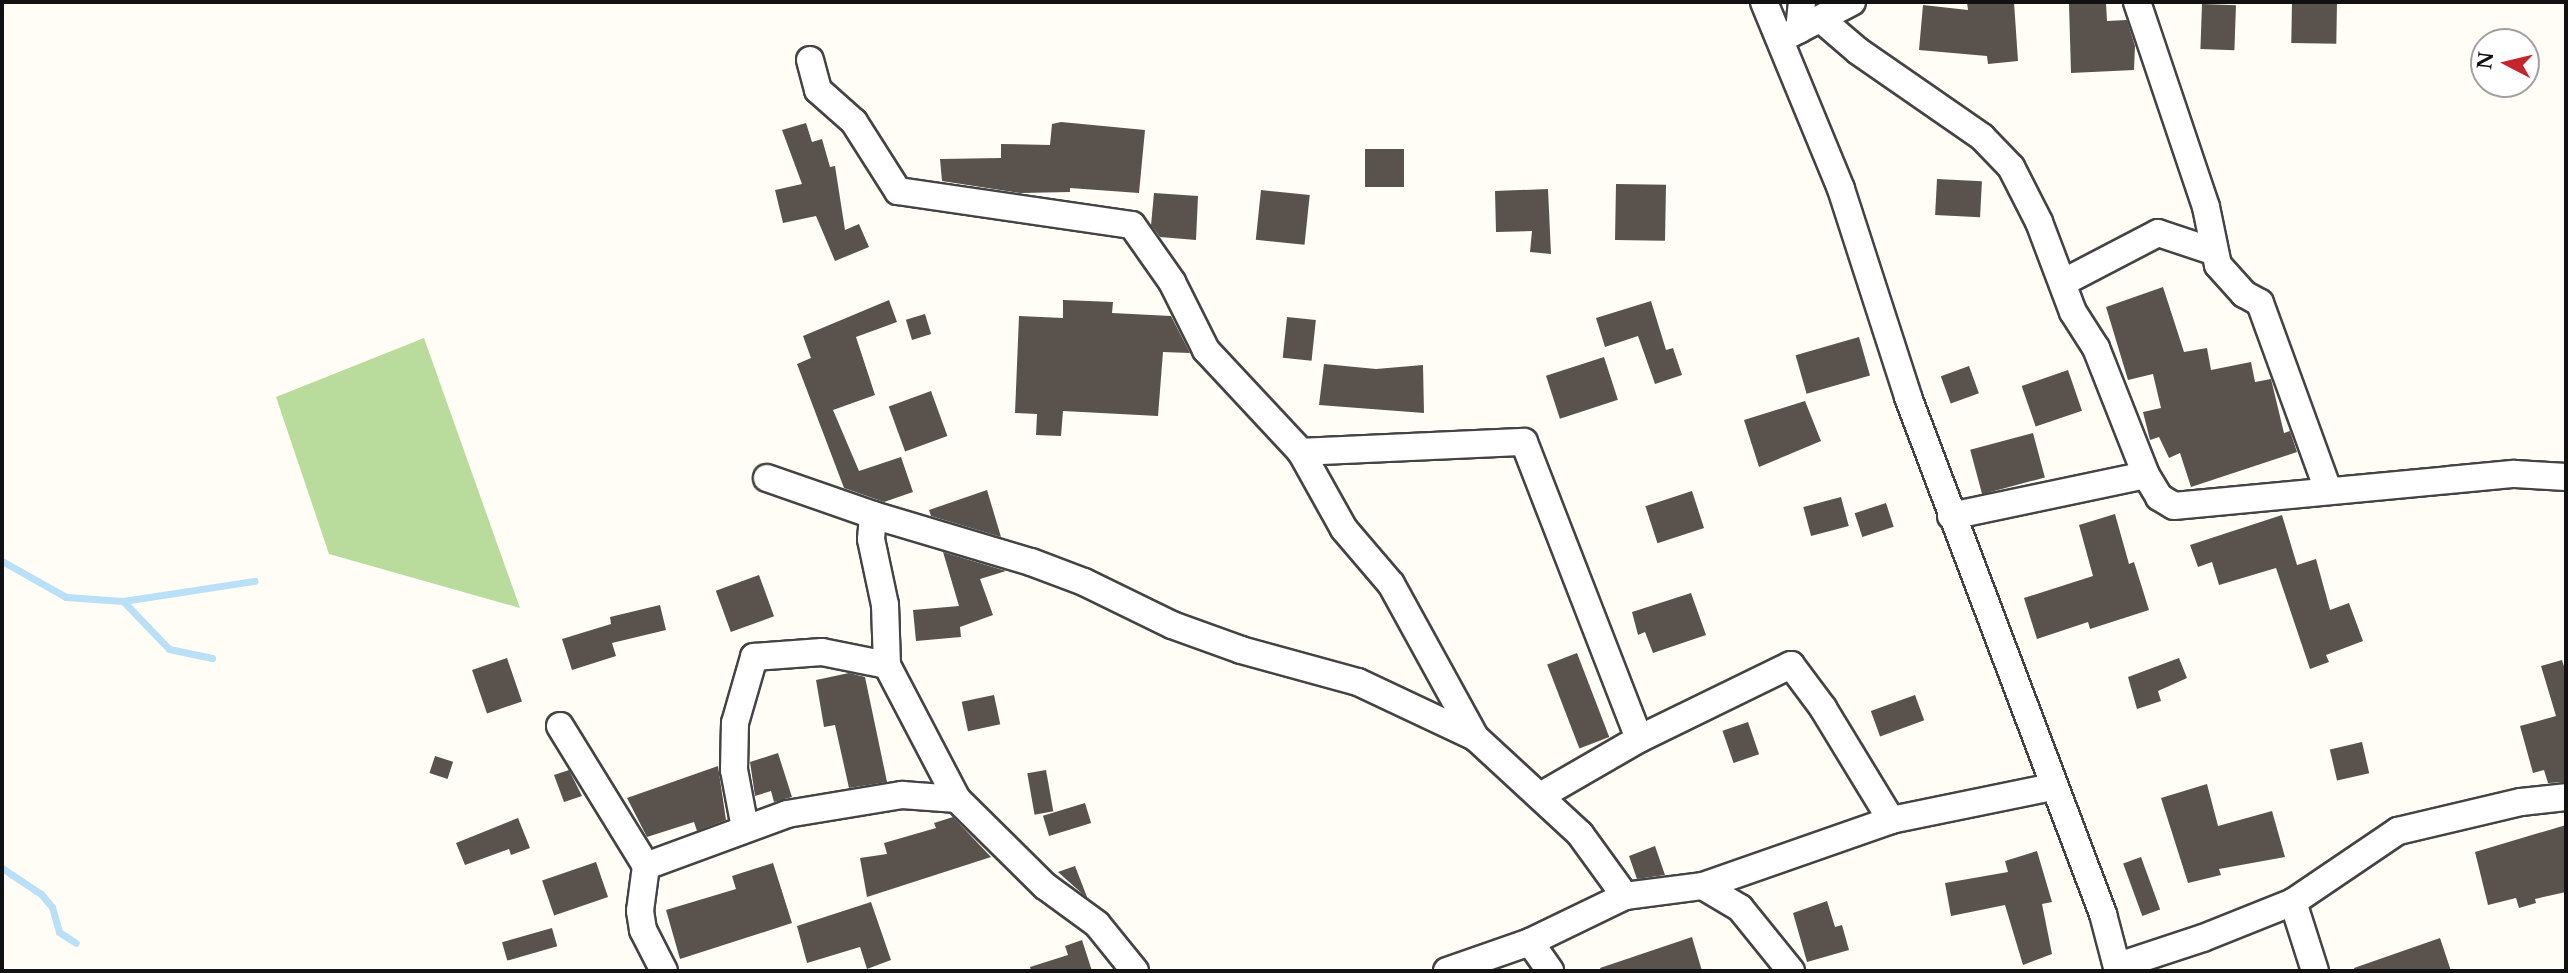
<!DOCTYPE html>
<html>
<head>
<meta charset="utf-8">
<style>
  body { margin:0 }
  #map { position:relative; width:2568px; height:973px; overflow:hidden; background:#fffdf5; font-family:"Libre Baskerville",serif }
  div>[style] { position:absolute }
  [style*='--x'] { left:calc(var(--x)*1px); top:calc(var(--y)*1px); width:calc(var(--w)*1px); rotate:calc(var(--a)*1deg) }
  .forest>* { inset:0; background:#b9dc9c }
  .stream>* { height:7px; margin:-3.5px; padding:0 3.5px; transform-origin:3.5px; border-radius:3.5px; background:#b9e0f7 }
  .building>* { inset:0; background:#5a524d; transform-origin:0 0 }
  .roads { filter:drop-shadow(2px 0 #444) drop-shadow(-2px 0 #444) drop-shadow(0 2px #444) drop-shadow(0 -2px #444) }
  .street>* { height:26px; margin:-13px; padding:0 13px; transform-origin:13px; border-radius:13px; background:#fff }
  span { translate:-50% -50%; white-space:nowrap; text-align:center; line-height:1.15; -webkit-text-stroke:7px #fff; paint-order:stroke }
  .frame { position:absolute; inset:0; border:4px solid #111; pointer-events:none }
  .north { position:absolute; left:2470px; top:28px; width:70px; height:70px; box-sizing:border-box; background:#fff; border:2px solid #a0a0a0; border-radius:50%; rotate:277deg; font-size:19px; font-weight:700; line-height:28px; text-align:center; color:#111 }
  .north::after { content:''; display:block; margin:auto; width:24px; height:32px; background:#c4262e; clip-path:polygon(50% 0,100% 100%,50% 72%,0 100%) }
</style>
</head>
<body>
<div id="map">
  <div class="forest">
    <div style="clip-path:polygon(424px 338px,520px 608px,329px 554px,276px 397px)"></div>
  </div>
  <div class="stream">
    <div style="--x:2;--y:561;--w:73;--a:29.4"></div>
    <div style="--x:66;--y:597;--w:57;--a:4"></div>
    <div style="--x:123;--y:601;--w:66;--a:46.2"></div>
    <div style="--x:169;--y:649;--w:44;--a:11.8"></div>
    <div style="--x:123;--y:601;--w:133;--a:-8.7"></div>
    <div style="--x:2;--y:868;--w:47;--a:33.7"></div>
    <div style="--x:41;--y:894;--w:17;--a:50"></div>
    <div style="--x:52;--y:907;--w:26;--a:74"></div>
    <div style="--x:59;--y:932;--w:20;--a:33"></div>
  </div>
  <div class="building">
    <div style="clip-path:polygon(1967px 2px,2014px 2px,2018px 61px,1988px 64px,1987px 56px,1919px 50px,1923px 5px,1968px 10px)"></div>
    <div style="left:2292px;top:2px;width:45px;height:41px;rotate:1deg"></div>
    <div style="clip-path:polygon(2106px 3px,2107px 21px,2127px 20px,2135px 46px,2134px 70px,2071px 73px,2069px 4px)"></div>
    <div style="left:2202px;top:4px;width:34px;height:45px;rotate:2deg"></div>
    <div style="clip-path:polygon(1061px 122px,1145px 130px,1139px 193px,1070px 188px,1070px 192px,1020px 193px,942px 181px,940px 159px,1001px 158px,1001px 144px,1050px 145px,1052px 124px)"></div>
    <div style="clip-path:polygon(806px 123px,812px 142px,822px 139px,830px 167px,835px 166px,845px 230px,859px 224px,869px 247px,835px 261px,816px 216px,783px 223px,775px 190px,802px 184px,782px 130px)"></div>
    <div style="left:1404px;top:149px;width:38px;height:39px;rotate:90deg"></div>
    <div style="left:1937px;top:179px;width:45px;height:36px;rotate:3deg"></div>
    <div style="left:1616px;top:184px;width:50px;height:56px;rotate:1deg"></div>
    <div style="clip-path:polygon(1548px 189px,1551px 254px,1530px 252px,1532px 231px,1496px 232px,1495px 191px)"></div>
    <div style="left:1261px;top:190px;width:49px;height:50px;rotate:6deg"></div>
    <div style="clip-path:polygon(1154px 193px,1198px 196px,1196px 240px,1160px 237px,1151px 225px)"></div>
    <div style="clip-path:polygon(2163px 287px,2184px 352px,2207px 348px,2211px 370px,2251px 362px,2255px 382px,2271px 379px,2284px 433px,2290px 431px,2297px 452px,2191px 487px,2180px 453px,2169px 458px,2159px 437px,2150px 440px,2143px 412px,2161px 408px,2153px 374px,2128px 380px,2106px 307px)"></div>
    <div style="clip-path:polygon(889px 300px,897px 322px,856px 337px,875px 395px,833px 410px,859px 471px,901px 457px,913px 492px,884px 502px,844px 488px,797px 364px,811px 358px,803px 336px)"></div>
    <div style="clip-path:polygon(1063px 300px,1113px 302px,1112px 313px,1171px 316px,1190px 353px,1163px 352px,1158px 416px,1063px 411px,1061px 436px,1036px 435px,1037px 414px,1015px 413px,1019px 316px,1063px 318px)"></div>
    <div style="clip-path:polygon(1651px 301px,1666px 350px,1673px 348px,1682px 375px,1655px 384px,1638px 336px,1605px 347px,1596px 318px)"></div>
    <div style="left:925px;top:314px;width:21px;height:20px;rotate:73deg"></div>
    <div style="left:1287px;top:317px;width:29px;height:41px;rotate:6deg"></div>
    <div style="left:1859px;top:337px;width:40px;height:66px;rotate:74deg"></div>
    <div style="left:1604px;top:357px;width:45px;height:61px;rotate:72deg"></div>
    <div style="clip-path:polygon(1324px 364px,1376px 369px,1423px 365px,1424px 413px,1319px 405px)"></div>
    <div style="left:1969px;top:366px;width:29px;height:30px;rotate:70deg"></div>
    <div style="left:2068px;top:370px;width:43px;height:49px;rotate:71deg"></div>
    <div style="left:931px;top:391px;width:48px;height:45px;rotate:70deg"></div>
    <div style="clip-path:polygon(1805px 401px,1821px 441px,1759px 467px,1744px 420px)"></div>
    <div style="left:2033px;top:433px;width:46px;height:65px;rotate:75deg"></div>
    <div style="clip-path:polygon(987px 490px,1001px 537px,931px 516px,929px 510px)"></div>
    <div style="left:1692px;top:491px;width:39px;height:49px;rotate:72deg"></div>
    <div style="left:1841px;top:497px;width:30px;height:39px;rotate:75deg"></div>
    <div style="left:1886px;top:503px;width:25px;height:33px;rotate:72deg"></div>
    <div style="clip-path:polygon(2115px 514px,2129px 564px,2134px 562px,2149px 610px,2090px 629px,2088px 622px,2037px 639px,2024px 598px,2093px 576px,2079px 525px)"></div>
    <div style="clip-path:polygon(2282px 515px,2297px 565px,2316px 559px,2330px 610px,2349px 603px,2363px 641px,2326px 655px,2329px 662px,2310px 669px,2276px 568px,2219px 585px,2212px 562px,2198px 567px,2190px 545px)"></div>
    <div style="clip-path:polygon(943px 552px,1006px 571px,980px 579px,993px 615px,960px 627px,961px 637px,916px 641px,913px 610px,959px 606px)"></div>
    <div style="left:759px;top:575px;width:44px;height:46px;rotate:70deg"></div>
    <div style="clip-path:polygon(1691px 593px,1706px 635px,1653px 653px,1645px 632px,1638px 635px,1632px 612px)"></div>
    <div style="clip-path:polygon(660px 605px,666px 630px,612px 643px,616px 656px,572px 670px,562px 639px,611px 624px,610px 617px)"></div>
    <div style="left:1577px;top:653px;width:90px;height:32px;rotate:69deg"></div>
    <div style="left:507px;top:658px;width:46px;height:37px;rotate:71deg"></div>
    <div style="clip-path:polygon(2179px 658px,2187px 678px,2158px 691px,2161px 701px,2137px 709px,2128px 677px)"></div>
    <div style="clip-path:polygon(2562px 660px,2566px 673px,2566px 782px,2548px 783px,2544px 770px,2533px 773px,2520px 726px,2556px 716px,2541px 666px)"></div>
    <div style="clip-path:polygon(849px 673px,865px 677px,887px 782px,849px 788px,835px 725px,824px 727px,816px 680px)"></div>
    <div style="left:994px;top:695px;width:30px;height:33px;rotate:78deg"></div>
    <div style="left:1915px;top:695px;width:27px;height:47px;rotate:70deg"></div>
    <div style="left:1748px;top:722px;width:34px;height:27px;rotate:71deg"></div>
    <div style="left:2362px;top:742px;width:32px;height:33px;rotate:77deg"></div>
    <div style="clip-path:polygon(778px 753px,792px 797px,774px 802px,771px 791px,755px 796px,750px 762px)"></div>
    <div style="left:435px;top:756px;width:19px;height:18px;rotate:18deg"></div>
    <div style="clip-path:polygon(718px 766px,726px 820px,697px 831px,694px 822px,647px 837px,627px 798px)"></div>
    <div style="clip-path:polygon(569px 770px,582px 796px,564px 802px,554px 775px)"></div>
    <div style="left:1046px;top:770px;width:42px;height:19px;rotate:80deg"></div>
    <div style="clip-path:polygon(2207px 784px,2218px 826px,2272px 811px,2285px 857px,2219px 869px,2221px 875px,2188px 883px,2161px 798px)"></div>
    <div style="left:1085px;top:803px;width:21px;height:44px;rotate:73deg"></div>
    <div style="clip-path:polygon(953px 817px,991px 857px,867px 897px,860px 858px,887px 854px,884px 843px,936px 828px,934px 823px)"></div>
    <div style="clip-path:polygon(518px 818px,530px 848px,511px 855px,509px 849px,465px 865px,456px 843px)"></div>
    <div style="clip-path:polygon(2566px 825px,2566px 892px,2535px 899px,2536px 903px,2519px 908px,2516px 898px,2488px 905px,2475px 852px)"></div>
    <div style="clip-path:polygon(1655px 846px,1665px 875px,1637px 879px,1629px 856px)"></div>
    <div style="clip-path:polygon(2037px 851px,2052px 902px,2042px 904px,2052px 954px,2023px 965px,2005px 905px,1951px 916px,1945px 883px,2008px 872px,2005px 861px)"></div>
    <div style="left:2141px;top:857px;width:56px;height:19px;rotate:70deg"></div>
    <div style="left:596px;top:862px;width:37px;height:57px;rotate:71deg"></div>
    <div style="clip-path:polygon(773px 863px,792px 923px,680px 959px,666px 910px,736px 889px,732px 876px)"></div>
    <div style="clip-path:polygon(1075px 866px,1087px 897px,1086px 897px,1058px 872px)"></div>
    <div style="clip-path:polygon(1827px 901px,1835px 927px,1842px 925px,1849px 950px,1807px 962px,1793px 913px)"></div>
    <div style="clip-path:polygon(871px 902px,891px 960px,867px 969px,860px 947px,807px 963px,797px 926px)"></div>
    <div style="left:552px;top:928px;width:19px;height:52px;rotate:74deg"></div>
    <div style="clip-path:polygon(1692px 937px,1702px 971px,1601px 971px,1600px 968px)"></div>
    <div style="clip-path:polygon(2440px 938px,2451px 971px,2355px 971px,2354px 968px)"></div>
    <div style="clip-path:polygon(1082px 940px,1092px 971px,1031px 971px,1030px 967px,1068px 955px,1065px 946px)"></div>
  </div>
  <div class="roads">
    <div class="street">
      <div style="--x:1764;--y:2;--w:202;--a:67.6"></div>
      <div style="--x:1841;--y:189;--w:219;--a:72.1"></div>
      <div style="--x:1908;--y:397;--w:553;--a:69.33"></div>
      <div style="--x:2103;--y:914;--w:59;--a:75.3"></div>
      <div style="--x:2137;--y:2;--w:216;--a:71.4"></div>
      <div style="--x:2206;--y:207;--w:59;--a:78.3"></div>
      <div style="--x:2218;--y:265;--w:39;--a:48"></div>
      <div style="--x:2244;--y:294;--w:18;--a:29"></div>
      <div style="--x:2260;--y:303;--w:199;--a:70"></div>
      <div style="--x:1823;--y:21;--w:46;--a:40.6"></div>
      <div style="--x:1858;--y:51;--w:151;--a:34.7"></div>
      <div style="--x:1982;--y:137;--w:42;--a:46"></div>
      <div style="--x:2011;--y:167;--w:62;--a:63"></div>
      <div style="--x:2039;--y:222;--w:96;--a:69.3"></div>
      <div style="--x:2073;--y:312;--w:43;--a:57.4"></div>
      <div style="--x:2096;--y:348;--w:136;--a:68.5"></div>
      <div style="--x:2146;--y:475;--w:26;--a:59"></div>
      <div style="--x:2159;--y:497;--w:17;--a:31"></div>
      <div style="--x:2174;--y:506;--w:342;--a:-5.4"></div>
      <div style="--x:2515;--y:474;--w:51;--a:3.4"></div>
      <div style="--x:1799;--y:30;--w:28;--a:-84"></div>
      <div style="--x:1781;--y:39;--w:80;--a:-27.5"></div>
      <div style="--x:810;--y:60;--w:31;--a:75"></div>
      <div style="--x:818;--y:90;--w:48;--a:41.6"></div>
      <div style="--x:854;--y:122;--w:82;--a:57.5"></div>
      <div style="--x:898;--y:191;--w:236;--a:8.3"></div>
      <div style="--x:1132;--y:225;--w:70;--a:54.9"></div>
      <div style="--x:1172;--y:282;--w:76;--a:63.4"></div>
      <div style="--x:1206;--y:350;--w:139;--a:47"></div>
      <div style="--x:1301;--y:452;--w:88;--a:60.8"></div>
      <div style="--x:1344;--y:529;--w:72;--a:49.5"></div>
      <div style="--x:1391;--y:584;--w:175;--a:61.2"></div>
      <div style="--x:1475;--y:737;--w:143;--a:42.7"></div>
      <div style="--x:1580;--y:834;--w:77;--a:54"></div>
      <div style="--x:2064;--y:282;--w:106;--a:-27.5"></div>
      <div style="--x:2158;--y:233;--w:57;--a:18.4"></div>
      <div style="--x:1301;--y:452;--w:223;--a:-2.6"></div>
      <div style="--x:1524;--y:442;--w:318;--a:68.8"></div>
      <div style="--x:767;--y:478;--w:112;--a:19.2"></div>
      <div style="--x:1951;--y:516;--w:199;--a:-11.9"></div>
      <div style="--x:560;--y:726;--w:164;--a:58.4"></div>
      <div style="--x:646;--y:866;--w:45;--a:97.6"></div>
      <div style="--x:640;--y:911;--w:19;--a:81"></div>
      <div style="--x:643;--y:930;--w:46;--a:62.9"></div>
      <div style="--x:1542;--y:795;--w:112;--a:-30"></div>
      <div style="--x:1639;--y:739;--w:169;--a:-26"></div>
      <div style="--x:1791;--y:665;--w:54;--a:53.3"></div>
      <div style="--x:1823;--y:708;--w:131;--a:58.7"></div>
      <div style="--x:745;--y:828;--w:59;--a:-100.7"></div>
      <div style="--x:734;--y:770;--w:47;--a:-88.8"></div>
      <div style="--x:735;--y:723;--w:69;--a:-73.9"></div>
      <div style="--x:754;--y:657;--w:68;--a:-4.2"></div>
      <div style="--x:822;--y:652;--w:66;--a:11.3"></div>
      <div style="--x:646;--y:866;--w:150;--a:-20.2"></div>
      <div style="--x:787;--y:814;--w:117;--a:-9.4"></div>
      <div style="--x:902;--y:795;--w:55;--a:4.2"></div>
      <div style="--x:1703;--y:886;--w:43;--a:30.7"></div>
      <div style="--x:1740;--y:908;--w:81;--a:51"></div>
      <div style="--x:2293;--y:902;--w:127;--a:-34.1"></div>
      <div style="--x:2398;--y:831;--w:126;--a:-13.3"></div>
      <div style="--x:2521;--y:802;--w:45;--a:-6.3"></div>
      <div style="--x:1530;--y:942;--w:35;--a:55"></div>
      <div style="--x:2118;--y:966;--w:89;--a:-18.2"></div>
      <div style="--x:2203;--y:938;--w:97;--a:-21.8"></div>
      <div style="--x:2293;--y:902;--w:72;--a:72.3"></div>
      <div style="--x:1135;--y:971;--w:60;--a:-129"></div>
      <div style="--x:1097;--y:924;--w:64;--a:-143.8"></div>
      <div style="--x:1045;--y:886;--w:124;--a:-135.3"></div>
      <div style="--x:957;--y:799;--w:151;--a:-117.6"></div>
      <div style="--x:887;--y:665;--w:60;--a:-91.9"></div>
      <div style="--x:885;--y:605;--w:67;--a:-102"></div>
      <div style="--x:871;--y:539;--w:24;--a:-85"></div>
      <div style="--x:873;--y:515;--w:165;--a:16.6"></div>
      <div style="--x:1031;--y:562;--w:57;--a:20.7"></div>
      <div style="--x:1084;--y:582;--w:98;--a:26"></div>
      <div style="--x:1172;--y:625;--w:73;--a:19.9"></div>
      <div style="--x:1241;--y:650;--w:121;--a:15.3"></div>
      <div style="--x:1358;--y:682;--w:129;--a:25.2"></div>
      <div style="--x:1447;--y:971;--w:88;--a:-19.3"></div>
      <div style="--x:1530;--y:942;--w:106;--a:-25.8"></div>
      <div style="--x:1625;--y:896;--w:79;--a:-7.3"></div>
      <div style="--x:1703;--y:886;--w:199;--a:-19.3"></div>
      <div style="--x:1891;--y:820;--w:164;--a:-11.6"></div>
    </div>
  </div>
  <div class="frame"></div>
  <div class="north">N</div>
</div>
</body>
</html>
